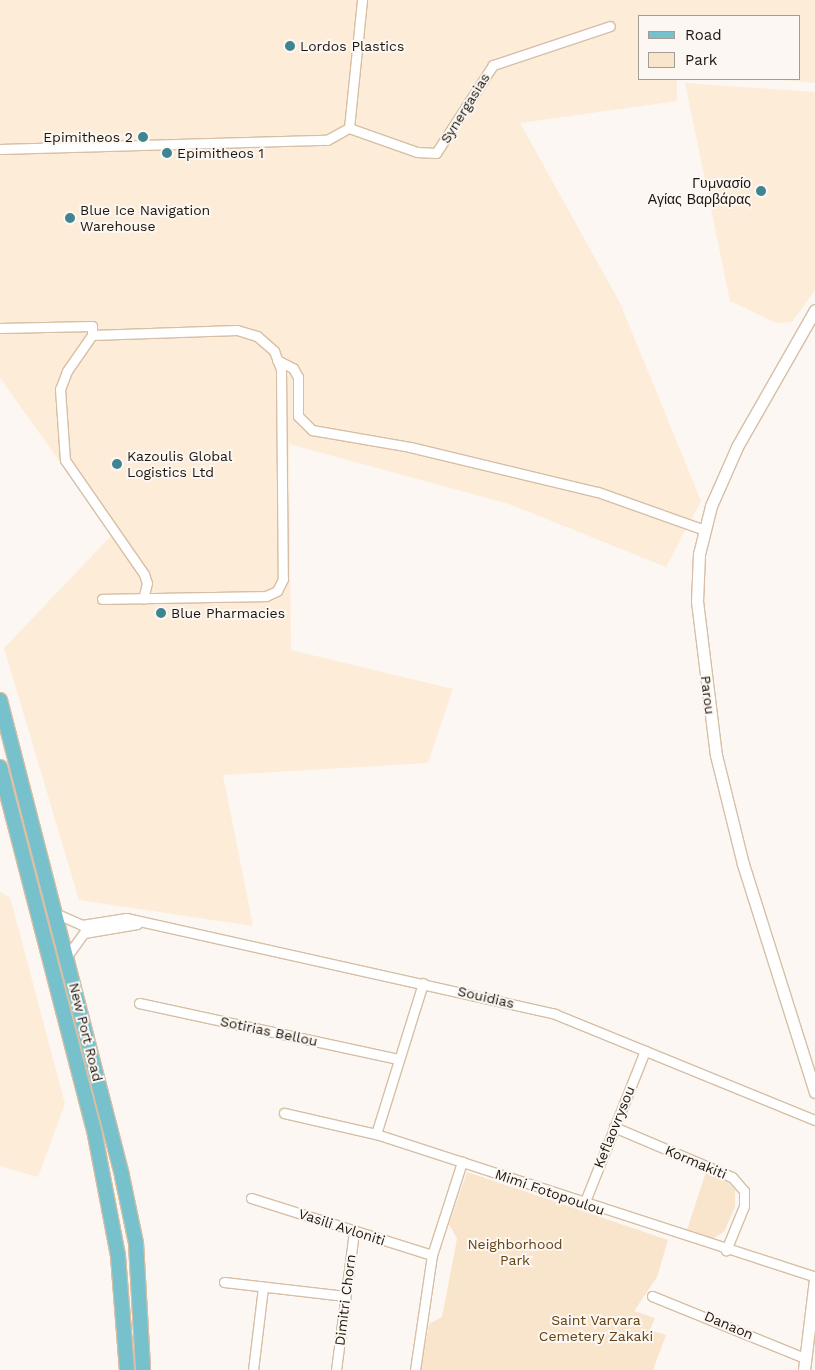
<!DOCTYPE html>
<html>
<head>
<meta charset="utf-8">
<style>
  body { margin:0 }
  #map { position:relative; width:815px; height:1370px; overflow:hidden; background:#fcf7f2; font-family:"Work Sans",sans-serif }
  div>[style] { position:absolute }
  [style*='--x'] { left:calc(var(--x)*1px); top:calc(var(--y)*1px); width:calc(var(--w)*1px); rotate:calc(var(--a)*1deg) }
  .built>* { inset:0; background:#fdecd8 }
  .green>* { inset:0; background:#f9e4cc }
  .roads { filter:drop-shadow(1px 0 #d6bfa5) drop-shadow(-1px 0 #d6bfa5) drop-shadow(0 1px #d6bfa5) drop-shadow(0 -1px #d6bfa5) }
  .minor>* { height:9px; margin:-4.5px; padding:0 4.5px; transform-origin:4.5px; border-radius:4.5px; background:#fff }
  .tertiary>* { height:11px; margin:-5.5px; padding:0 5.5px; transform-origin:5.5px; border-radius:5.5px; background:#fff }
  .primary>* { height:14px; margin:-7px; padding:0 7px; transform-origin:7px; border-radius:7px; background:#76c1cb }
  .dots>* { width:14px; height:14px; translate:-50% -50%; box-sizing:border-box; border:2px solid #fcf7f2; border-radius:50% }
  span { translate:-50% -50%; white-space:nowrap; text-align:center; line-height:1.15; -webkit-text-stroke:4px #fcf7f2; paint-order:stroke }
  .poi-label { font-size:14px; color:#1e160d }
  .left { translate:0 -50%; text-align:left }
  .right { translate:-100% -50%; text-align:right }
  .street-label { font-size:14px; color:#1e160d }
  .park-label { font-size:14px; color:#654212 }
  .legend { position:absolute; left:638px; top:15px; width:162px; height:65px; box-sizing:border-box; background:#fcf7f2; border:1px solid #a39d96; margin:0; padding:6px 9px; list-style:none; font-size:15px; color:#1e160d }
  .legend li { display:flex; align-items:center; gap:10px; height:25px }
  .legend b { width:25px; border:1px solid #a39d96 }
</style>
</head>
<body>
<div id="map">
  <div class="built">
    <div style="clip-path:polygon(0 0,815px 0,815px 83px,770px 79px,799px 79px,799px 16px,639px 16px,639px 79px,677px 79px,677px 101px,520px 123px,620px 303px,701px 501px,666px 567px,509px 504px,289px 444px,291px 650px,453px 689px,428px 763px,223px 775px,253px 926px,79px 900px,4px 648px,112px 535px,0 378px)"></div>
    <div style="clip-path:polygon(685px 83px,815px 92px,815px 290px,792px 322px,776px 323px,730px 301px)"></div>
    <div style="clip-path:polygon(0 892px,10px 897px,65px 1104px,38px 1177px,0 1166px)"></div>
  </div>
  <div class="green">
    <div style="clip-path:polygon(467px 1172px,668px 1240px,657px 1277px,634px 1311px,655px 1318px,650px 1330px,666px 1335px,653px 1370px,421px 1370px,429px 1324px,442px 1317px,457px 1239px,449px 1224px)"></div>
    <div style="clip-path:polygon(706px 1172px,728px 1182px,735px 1190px,735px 1207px,724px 1232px,712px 1239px,687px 1230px)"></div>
  </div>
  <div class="roads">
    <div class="minor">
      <div style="--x:349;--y:128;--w:72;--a:19.4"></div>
      <div style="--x:417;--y:152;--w:19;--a:3"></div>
      <div style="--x:436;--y:153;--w:105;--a:-57.1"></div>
      <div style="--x:493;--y:65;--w:123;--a:-18.4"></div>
      <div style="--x:349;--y:128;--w:129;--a:-84.2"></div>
      <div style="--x:0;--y:149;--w:327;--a:-1.6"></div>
      <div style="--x:327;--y:140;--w:25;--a:-29"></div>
      <div style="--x:0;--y:328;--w:92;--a:-1.2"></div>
      <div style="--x:92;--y:326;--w:9;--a:90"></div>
      <div style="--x:92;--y:335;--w:44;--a:124.8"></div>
      <div style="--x:67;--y:371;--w:19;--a:111"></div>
      <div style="--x:60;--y:389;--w:71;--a:86"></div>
      <div style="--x:65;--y:460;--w:139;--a:55.3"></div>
      <div style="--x:144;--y:574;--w:9;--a:72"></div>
      <div style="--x:147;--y:583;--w:16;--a:104"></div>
      <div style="--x:92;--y:335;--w:145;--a:-2"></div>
      <div style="--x:237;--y:330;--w:21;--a:17"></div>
      <div style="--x:257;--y:336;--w:23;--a:41"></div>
      <div style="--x:274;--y:351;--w:19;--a:69"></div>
      <div style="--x:281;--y:369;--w:210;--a:89.5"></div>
      <div style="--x:283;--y:579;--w:13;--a:117"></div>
      <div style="--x:277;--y:591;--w:12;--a:156"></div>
      <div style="--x:266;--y:596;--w:164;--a:179"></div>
      <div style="--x:277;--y:360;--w:18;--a:27"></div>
      <div style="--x:293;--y:368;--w:10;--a:61"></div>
      <div style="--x:298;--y:377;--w:39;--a:90"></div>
      <div style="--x:298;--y:416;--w:20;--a:45"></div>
      <div style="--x:312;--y:430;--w:99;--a:9.8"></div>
      <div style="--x:410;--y:447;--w:193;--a:13.5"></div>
      <div style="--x:598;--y:492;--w:114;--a:19.6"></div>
      <div style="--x:55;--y:913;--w:30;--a:24"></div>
      <div style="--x:82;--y:925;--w:45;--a:-9"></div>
      <div style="--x:126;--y:918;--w:440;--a:12.6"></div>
      <div style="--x:555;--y:1014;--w:281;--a:22.2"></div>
      <div style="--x:67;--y:956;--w:29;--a:-54"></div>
      <div style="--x:84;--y:933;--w:54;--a:-9.6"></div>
      <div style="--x:139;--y:1003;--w:265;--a:12.2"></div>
      <div style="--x:284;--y:1113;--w:94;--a:12.9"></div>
      <div style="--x:376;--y:1134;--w:462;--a:18"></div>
      <div style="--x:614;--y:1127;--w:128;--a:23"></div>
      <div style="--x:732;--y:1177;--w:18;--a:49"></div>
      <div style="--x:744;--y:1191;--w:15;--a:90"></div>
      <div style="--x:744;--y:1206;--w:48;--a:112.2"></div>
      <div style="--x:376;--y:1134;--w:158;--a:-72.7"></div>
      <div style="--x:251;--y:1198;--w:190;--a:17.5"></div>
      <div style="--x:584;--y:1204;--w:165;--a:-68.3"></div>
      <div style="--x:224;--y:1282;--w:122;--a:6.6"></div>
      <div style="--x:652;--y:1296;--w:165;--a:22.1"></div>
      <div style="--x:253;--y:1370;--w:84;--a:-83.1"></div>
      <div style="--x:336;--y:1370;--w:140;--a:-82.6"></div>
      <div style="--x:415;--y:1370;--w:116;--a:-81.6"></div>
      <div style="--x:432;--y:1255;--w:98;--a:-72.1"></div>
    </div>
    <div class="tertiary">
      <div style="--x:815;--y:310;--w:158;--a:119.7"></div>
      <div style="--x:737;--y:447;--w:64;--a:113.8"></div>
      <div style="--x:711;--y:506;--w:49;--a:104"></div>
      <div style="--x:699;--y:554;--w:47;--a:92.4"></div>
      <div style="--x:697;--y:601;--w:155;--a:83"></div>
      <div style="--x:716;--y:755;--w:112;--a:76.1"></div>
      <div style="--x:743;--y:864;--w:239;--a:72.5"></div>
      <div style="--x:804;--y:1370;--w:92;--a:-83.1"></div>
    </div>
    <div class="primary">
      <div style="--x:0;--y:700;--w:491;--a:75.6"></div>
      <div style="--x:122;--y:1176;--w:68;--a:78.2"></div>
      <div style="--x:136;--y:1243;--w:127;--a:86.8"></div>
      <div style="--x:0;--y:767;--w:380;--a:75.5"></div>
      <div style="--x:95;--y:1135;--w:123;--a:79.2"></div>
      <div style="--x:118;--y:1256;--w:114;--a:85.5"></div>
    </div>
  </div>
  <div class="dots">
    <div style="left:290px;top:46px;background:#3f8591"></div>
    <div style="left:143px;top:137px;background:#3f8591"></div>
    <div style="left:167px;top:153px;background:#3f8591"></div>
    <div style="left:761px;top:191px;background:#3f8591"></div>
    <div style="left:70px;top:218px;background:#3f8591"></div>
    <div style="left:117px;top:464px;background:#3f8591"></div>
    <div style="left:161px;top:613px;background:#3f8591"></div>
  </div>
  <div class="poi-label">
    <span class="left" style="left:300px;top:46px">Lordos Plastics</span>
    <span class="right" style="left:133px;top:137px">Epimitheos 2</span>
    <span class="left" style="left:177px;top:153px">Epimitheos 1</span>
    <span class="right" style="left:751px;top:191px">Γυμνασίο<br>Αγίας Βαρβάρας</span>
    <span class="left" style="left:80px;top:218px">Blue Ice Navigation<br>Warehouse</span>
    <span class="left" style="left:127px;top:464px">Kazoulis Global<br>Logistics Ltd</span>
    <span class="left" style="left:171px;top:613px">Blue Pharmacies</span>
  </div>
  <div class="street-label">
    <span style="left:465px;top:108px;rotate:-58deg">Synergasias</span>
    <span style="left:708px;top:695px;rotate:83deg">Parou</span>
    <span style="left:486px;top:997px;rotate:13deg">Souidias</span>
    <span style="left:269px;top:1031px;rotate:12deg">Sotirias Bellou</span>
    <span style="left:86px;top:1032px;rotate:76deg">New Port Road</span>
    <span style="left:614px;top:1127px;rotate:-68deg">Keflaovrysou</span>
    <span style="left:696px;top:1162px;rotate:23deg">Kormakiti</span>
    <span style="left:550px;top:1192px;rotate:19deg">Mimi Fotopoulou</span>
    <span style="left:342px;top:1227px;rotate:18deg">Vasili Avloniti</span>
    <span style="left:345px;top:1300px;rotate:-83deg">Dimitri Chorn</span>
    <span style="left:729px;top:1325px;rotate:23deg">Danaon</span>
  </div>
  <div class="park-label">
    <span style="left:515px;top:1252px">Neighborhood<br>Park</span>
    <span style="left:596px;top:1328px">Saint Varvara<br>Cemetery Zakaki</span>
  </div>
  <ul class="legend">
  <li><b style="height:6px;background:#76c1cb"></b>Road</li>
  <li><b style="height:14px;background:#f9e4cc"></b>Park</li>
  </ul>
</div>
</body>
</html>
